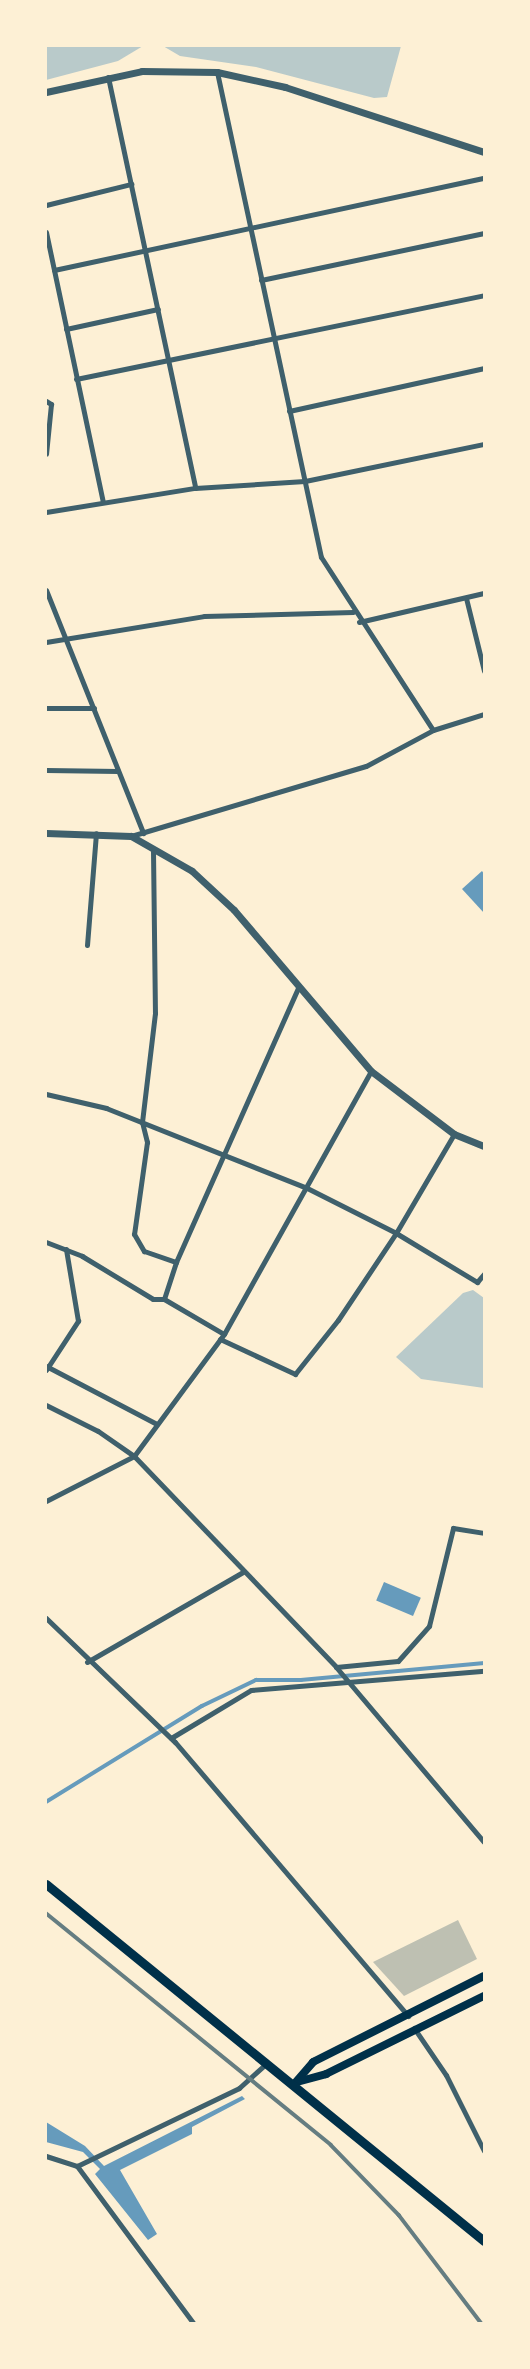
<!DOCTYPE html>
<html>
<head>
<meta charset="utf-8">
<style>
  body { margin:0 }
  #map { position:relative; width:530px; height:2369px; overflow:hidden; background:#fdf0d5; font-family:"Noto Serif",serif }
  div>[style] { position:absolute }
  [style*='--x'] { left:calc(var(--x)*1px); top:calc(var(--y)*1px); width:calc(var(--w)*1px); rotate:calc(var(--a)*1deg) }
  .green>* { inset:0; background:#b9caca }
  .water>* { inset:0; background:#669bbc; transform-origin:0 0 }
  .stream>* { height:3.5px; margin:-1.75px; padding:0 1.75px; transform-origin:1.75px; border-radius:1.75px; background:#669bbc }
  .building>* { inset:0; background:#bec0b2 }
  .minor>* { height:5px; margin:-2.5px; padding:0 2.5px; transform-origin:2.5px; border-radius:2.5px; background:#3f606c }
  .tertiary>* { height:7px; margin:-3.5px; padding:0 3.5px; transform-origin:3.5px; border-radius:3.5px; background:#3f606c }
  .secondary>* { height:8px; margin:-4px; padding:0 4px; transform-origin:4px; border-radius:4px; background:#003049 }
  .primary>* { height:9px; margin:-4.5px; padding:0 4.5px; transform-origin:4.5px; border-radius:4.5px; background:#003049 }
  .rail>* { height:3.5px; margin:-1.75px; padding:0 1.75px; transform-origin:1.75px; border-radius:1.75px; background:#657d81 }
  span { translate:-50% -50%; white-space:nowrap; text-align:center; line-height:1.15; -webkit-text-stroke:7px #fdf0d5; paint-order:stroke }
  .frame { position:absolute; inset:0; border:47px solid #fdf0d5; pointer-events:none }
</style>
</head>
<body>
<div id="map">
  <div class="green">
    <div style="clip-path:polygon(46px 46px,143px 46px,118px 61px,46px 80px)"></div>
    <div style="clip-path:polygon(163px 46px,401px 46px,387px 97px,374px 98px,256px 67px,180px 56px)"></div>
    <div style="clip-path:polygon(473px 1290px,484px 1298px,484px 1388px,421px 1379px,396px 1357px,463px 1293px)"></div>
  </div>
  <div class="water">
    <div style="clip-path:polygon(482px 871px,484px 874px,484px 913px,462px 889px)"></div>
    <div style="left:384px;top:1582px;width:40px;height:20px;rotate:23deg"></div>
    <div style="clip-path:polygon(242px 2096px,245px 2099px,192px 2127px,192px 2134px,120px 2170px,157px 2234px,148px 2240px,95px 2174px,100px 2169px,83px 2152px,46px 2142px,46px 2122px,85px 2146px,104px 2166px)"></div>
  </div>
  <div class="stream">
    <div style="--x:46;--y:1802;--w:183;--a:-31.6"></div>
    <div style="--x:202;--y:1706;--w:60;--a:-25.7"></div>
    <div style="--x:256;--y:1680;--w:45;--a:0"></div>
    <div style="--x:301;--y:1680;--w:184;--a:-5.3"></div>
  </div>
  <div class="building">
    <div style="clip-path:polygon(458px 1920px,477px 1959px,404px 1996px,373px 1962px)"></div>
  </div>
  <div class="minor">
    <div style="--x:217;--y:72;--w:496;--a:77.9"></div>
    <div style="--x:321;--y:557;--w:206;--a:57.1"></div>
    <div style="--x:108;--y:77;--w:420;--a:78"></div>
    <div style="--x:46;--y:205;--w:88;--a:-13.9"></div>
    <div style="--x:46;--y:232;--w:276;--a:78.1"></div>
    <div style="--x:54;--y:270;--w:440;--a:-12.1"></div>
    <div style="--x:261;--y:280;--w:228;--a:-11.9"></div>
    <div style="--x:66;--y:329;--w:94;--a:-12.3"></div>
    <div style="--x:76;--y:379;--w:417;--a:-11.6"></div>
    <div style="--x:46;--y:401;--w:6;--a:31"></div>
    <div style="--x:51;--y:404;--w:50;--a:95.7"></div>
    <div style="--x:289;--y:411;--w:200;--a:-12.4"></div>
    <div style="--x:46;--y:512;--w:151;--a:-9.2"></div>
    <div style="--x:195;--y:488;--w:110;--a:-3.6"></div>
    <div style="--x:305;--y:481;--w:183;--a:-11.7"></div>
    <div style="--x:46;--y:590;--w:262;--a:68.2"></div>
    <div style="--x:466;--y:598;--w:75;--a:76.1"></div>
    <div style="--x:359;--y:622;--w:128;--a:-13.1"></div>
    <div style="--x:46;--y:642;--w:160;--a:-9.3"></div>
    <div style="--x:204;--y:616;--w:149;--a:-1.5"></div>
    <div style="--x:46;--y:708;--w:48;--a:0"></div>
    <div style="--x:46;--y:770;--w:72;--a:0.8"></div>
    <div style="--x:131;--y:836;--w:245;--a:-16.6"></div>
    <div style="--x:366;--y:766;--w:76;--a:-28.2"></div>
    <div style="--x:433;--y:730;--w:53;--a:-17.4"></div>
    <div style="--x:153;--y:851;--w:162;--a:89.3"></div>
    <div style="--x:155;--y:1013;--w:110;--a:96.8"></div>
    <div style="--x:142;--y:1122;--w:21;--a:76"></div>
    <div style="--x:147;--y:1142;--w:93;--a:98"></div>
    <div style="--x:134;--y:1234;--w:20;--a:60"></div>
    <div style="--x:144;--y:1251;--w:34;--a:19"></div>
    <div style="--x:176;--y:1262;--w:302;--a:-66"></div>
    <div style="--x:87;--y:945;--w:112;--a:-85.4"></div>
    <div style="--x:46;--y:1094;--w:62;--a:13.1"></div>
    <div style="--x:106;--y:1108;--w:216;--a:21.7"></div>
    <div style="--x:307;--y:1188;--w:100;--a:26.8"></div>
    <div style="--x:396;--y:1233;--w:95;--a:31.2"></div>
    <div style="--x:477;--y:1282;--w:11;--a:-49"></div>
    <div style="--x:46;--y:1242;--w:39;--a:21"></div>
    <div style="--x:82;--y:1256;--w:83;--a:31.2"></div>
    <div style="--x:153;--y:1299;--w:11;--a:0"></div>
    <div style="--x:164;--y:1299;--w:69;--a:30.3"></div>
    <div style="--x:164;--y:1299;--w:39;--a:-72"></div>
    <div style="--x:220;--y:1339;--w:83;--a:25"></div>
    <div style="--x:295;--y:1374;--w:69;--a:-51.5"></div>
    <div style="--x:338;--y:1320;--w:105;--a:-56.3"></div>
    <div style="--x:396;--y:1233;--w:115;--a:-59.6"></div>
    <div style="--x:46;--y:1366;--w:125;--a:27.6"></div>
    <div style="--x:46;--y:1370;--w:59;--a:-56.9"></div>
    <div style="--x:78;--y:1321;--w:73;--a:-99.5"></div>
    <div style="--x:46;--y:1405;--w:58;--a:26.6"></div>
    <div style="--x:98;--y:1431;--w:44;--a:34.8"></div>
    <div style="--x:134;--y:1456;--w:292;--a:46.2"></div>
    <div style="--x:336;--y:1667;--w:229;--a:49.8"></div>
    <div style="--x:46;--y:1501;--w:99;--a:-27.1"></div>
    <div style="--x:134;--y:1456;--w:152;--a:-53.6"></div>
    <div style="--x:224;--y:1334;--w:301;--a:-60.8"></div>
    <div style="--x:46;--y:1618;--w:179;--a:43.9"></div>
    <div style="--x:175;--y:1742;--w:360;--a:49.6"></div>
    <div style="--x:87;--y:1662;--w:180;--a:-30"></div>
    <div style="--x:336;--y:1667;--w:62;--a:-5.5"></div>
    <div style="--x:398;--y:1661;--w:47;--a:-48.5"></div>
    <div style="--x:429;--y:1626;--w:101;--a:-76.2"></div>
    <div style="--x:453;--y:1528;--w:31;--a:9"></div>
    <div style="--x:171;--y:1738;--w:93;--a:-31"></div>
    <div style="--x:251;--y:1690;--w:234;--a:-4.7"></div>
    <div style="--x:414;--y:2028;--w:57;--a:55.8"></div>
    <div style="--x:446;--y:2075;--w:85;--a:63.4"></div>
    <div style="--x:46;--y:2156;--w:33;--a:18"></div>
    <div style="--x:77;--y:2166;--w:197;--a:53.5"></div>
    <div style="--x:77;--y:2166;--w:180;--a:-25.7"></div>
    <div style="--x:239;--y:2088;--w:38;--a:-42"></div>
  </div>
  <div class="tertiary">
    <div style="--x:46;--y:92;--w:98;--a:-12.3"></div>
    <div style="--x:142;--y:71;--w:75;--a:0.8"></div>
    <div style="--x:217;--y:72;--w:70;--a:12.4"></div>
    <div style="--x:285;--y:87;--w:209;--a:18.1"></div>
    <div style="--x:46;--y:833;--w:85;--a:2"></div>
    <div style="--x:131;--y:836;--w:70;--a:29.8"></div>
    <div style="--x:192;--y:871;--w:57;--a:42.9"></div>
    <div style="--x:234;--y:910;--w:211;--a:49.6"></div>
    <div style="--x:371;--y:1071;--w:104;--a:37.2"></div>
    <div style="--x:454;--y:1134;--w:32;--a:22"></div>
  </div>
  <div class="secondary">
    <div style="--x:297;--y:2082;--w:30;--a:-15"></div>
    <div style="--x:326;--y:2074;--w:176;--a:-26.3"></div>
    <div style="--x:295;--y:2083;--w:28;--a:-49"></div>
    <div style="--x:313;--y:2062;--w:191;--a:-26.7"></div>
  </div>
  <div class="primary">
    <div style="--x:46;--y:1884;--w:565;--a:39.18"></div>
  </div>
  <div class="rail">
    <div style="--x:46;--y:1913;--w:367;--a:39.1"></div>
    <div style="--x:331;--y:2145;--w:98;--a:45.8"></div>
    <div style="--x:399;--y:2215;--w:137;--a:52.7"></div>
  </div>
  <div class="frame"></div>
</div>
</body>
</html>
